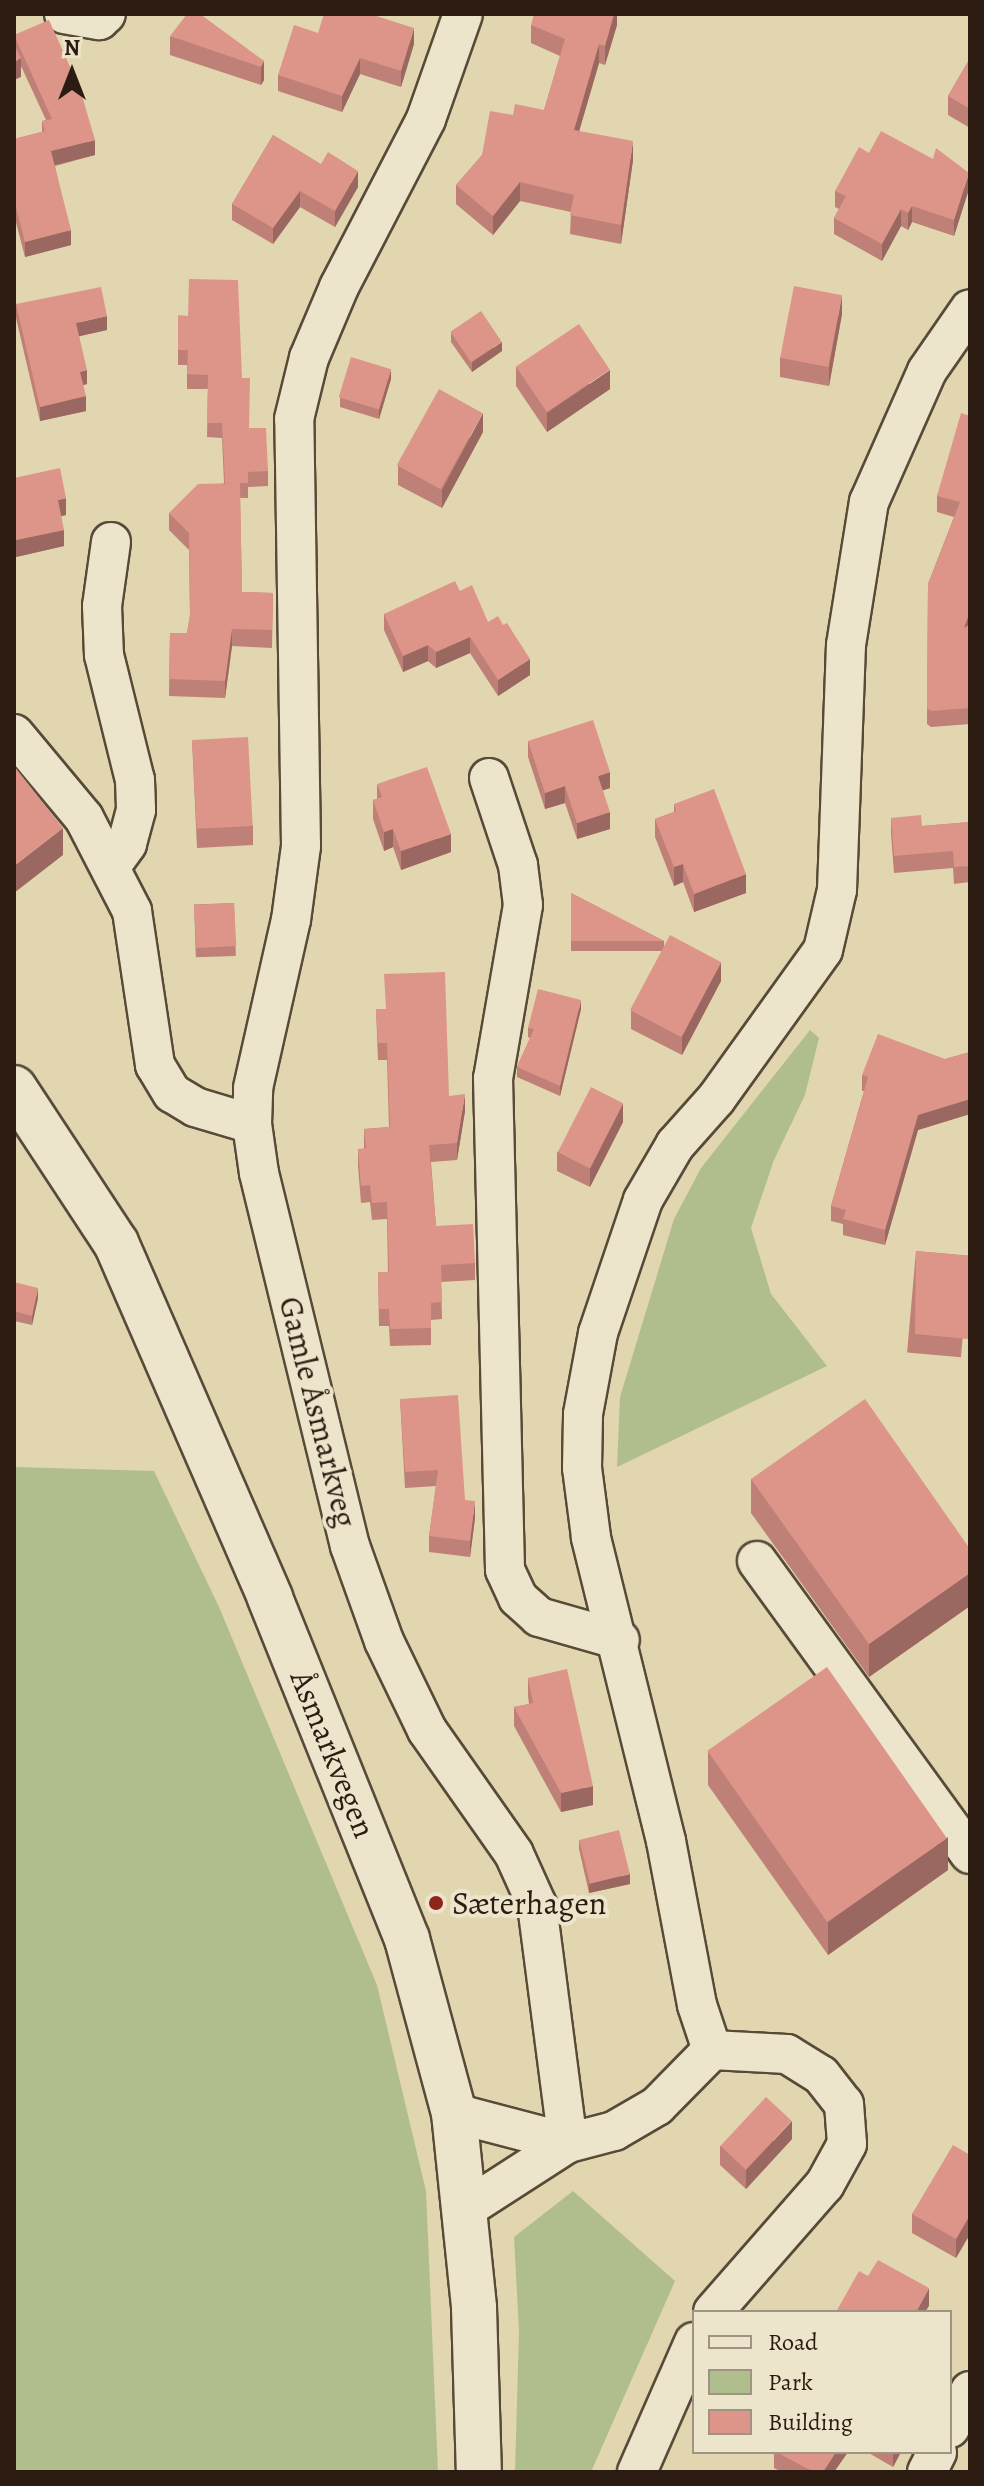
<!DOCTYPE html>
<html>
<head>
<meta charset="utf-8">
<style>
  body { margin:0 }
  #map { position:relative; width:984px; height:2486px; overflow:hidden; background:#e1d6af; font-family:Alegreya,serif }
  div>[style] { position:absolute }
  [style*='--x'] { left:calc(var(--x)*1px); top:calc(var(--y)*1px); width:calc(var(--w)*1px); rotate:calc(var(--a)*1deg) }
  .green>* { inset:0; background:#b0be8d }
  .roads { filter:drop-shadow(2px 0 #584a38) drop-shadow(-2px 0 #584a38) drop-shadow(0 2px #584a38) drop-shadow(0 -2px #584a38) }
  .minor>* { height:38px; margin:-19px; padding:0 19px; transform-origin:19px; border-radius:19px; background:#ece4cb }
  .secondary>* { height:44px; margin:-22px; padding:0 22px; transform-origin:22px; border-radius:22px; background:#ece4cb }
  .wall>* { inset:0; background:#be8077; transform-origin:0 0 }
  .shaded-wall>* { inset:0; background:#9b6861 }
  .building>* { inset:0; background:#dd958a; transform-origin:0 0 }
  .dots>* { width:22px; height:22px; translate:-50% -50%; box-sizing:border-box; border:4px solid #ece4cb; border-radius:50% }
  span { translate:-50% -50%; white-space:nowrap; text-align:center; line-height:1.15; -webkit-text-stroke:8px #ece4cb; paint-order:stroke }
  .street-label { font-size:32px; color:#2b1b11 }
  .poi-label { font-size:32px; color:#2b1b11 }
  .left { translate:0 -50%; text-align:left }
  .frame { position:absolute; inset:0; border:16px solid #2b1b11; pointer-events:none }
  .legend { position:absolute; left:692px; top:2310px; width:260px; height:144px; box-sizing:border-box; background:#ece4cb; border:2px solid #9f9481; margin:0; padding:10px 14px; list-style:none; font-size:24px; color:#2b1b11 }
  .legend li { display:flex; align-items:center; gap:16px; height:40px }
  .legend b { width:40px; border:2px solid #9f9481 }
  .north { position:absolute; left:32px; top:32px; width:80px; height:80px; -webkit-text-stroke:6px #ece4cb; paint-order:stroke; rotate:0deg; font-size:22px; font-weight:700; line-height:32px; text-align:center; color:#2b1b11 }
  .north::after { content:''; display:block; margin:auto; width:28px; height:36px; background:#2b1b11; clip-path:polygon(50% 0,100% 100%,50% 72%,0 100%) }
</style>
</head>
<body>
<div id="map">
  <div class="green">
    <div style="clip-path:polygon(810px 1030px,819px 1038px,805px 1095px,774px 1160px,751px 1228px,771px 1294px,827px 1366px,617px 1467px,620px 1397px,674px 1219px,701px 1168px)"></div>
    <div style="clip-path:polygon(14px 1467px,154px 1471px,219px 1607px,377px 1985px,426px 2191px,438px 2472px,14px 2472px)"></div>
    <div style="clip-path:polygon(573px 2191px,675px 2281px,591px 2472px,515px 2472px,519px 2331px,514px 2237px)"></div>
  </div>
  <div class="roads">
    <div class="minor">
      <div style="--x:64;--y:14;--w:36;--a:10"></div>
      <div style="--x:99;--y:20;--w:9;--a:-41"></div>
      <div style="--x:111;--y:542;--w:65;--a:98"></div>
      <div style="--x:102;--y:606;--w:49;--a:87.7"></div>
      <div style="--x:104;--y:655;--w:129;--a:76.1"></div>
      <div style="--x:135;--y:780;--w:30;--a:88"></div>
      <div style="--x:136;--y:810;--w:35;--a:105"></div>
      <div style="--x:127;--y:844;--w:26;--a:126"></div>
      <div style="--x:14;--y:734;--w:109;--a:50.2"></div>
      <div style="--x:84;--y:818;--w:105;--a:62.7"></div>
      <div style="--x:132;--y:911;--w:156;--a:81.5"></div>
      <div style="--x:155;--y:1065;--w:33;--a:59"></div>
      <div style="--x:172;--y:1093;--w:27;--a:31"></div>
      <div style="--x:195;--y:1107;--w:59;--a:16.6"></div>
      <div style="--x:252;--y:1124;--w:49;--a:81.9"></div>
      <div style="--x:259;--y:1173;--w:384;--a:76.3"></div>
      <div style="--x:350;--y:1546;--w:101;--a:70.3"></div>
      <div style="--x:384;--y:1641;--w:99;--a:64.2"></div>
      <div style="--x:427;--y:1730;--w:151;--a:54.9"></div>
      <div style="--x:514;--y:1854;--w:56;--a:65.7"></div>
      <div style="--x:537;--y:1905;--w:240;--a:82.6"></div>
      <div style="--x:489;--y:778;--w:92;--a:71.6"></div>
      <div style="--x:518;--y:865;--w:40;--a:82.9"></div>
      <div style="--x:523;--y:905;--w:176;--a:99.8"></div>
      <div style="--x:493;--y:1078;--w:492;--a:88.6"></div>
      <div style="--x:505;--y:1570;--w:31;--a:65"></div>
      <div style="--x:518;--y:1598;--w:28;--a:42"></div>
      <div style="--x:539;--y:1617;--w:84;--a:15.9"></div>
      <div style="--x:252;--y:1124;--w:36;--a:-88"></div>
      <div style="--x:253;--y:1088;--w:172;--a:-77.3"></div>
      <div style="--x:291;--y:920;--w:75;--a:-82.3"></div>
      <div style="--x:301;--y:846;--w:427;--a:-90.9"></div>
      <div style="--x:294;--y:419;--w:63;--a:-76.2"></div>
      <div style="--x:309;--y:358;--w:77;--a:-67.1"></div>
      <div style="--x:339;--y:287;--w:189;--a:-62.6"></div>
      <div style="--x:426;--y:119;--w:111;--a:-70.6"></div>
      <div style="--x:757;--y:1561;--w:362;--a:54"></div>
      <div style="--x:712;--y:2050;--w:47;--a:-108.4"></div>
      <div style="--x:697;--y:2005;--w:167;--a:-100.7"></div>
      <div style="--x:666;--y:1841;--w:313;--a:-103.9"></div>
      <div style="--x:591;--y:1537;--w:70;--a:-97.4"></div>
      <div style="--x:582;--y:1468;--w:54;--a:-88.9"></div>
      <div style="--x:583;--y:1414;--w:82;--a:-79.5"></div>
      <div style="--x:598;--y:1333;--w:140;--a:-71.3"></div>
      <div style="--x:643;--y:1200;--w:64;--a:-59.8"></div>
      <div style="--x:675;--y:1145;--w:62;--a:-48.3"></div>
      <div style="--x:716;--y:1099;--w:183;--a:-54.3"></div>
      <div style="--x:823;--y:950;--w:62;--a:-76.9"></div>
      <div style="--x:837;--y:890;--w:245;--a:-87.9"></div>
      <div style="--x:846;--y:645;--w:145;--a:-80.9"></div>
      <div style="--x:869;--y:502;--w:143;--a:-66.1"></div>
      <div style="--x:927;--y:371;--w:75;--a:-55.3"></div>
      <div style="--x:454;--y:2113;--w:118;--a:14.7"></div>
      <div style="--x:467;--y:2208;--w:120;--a:-32.8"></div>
      <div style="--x:568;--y:2143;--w:48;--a:-14.6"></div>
      <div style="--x:614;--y:2131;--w:50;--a:-30.2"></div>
      <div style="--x:657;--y:2106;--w:78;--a:-45.5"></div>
      <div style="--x:712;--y:2050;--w:75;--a:3.1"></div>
      <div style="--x:787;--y:2054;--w:40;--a:32"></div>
      <div style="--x:821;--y:2075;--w:37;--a:52"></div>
      <div style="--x:844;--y:2104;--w:40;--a:85.7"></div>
      <div style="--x:847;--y:2144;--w:46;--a:118.8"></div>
      <div style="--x:825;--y:2184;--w:170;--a:131.2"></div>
      <div style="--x:950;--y:2428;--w:42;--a:-61.6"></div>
      <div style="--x:637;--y:2472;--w:142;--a:-66.3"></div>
      <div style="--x:927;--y:2472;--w:22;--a:-63"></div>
    </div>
    <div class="secondary">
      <div style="--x:14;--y:1088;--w:186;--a:56.7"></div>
      <div style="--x:116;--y:1243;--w:387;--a:66.5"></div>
      <div style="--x:270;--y:1598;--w:367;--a:68.1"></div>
      <div style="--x:407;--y:1939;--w:180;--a:74.9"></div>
      <div style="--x:454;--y:2113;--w:196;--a:84.1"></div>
      <div style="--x:474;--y:2308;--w:164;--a:88.3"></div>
    </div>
  </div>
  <div class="wall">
    <div style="clip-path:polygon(617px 14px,617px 25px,605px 65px,599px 63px,579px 131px,633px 160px,621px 244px,570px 234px,571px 212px,520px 201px,493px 235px,456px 204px,456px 185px,482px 155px,513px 115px,544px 110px,560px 56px,531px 43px,531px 25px)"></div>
    <div style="clip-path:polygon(318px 33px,414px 44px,401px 87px,360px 74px,342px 112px,278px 91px,278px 75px)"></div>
    <div style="clip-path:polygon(14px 35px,95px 155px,55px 166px,71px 245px,25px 257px,14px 215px,14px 139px,42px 132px,42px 121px,46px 120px,21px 66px,21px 77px,14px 45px)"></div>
    <div style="clip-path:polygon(170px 36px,264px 61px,264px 80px,261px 85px,170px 55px)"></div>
    <div style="clip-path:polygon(970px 58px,970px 128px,948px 115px,948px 96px)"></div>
    <div style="clip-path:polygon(273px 135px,358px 187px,335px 227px,300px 207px,273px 244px,232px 220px,232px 204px)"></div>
    <div style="clip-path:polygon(869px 153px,969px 189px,954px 236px,912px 222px,908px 230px,901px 226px,882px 261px,834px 234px,834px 218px,839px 209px,835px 207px,835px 191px)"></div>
    <div style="clip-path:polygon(16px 304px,107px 330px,79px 336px,87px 384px,83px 385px,86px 411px,40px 421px,16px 318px)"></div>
    <div style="clip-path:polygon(842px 314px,829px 386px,780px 377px,780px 358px)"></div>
    <div style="clip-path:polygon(178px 315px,242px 378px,249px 428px,268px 471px,268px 486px,248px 487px,248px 498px,240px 498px,242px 592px,273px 593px,272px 648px,232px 646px,225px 698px,169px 696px,170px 633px,187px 633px,190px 616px,189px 550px,169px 530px,169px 513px,224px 483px,222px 438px,207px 437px,208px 389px,187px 389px,187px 365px,178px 365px)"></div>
    <div style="clip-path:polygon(451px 332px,502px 351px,472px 372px,451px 342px)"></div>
    <div style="clip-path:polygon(516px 367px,610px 389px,547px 432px,516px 386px)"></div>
    <div style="clip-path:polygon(391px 379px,379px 419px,340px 407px,340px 398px)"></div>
    <div style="clip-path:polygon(970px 416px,970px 724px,931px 727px,927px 724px,928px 584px,954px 517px,937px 512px,937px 496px)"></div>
    <div style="clip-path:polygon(483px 432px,442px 508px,398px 485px,398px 466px)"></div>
    <div style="clip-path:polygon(14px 478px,66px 515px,61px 516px,64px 546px,16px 557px,14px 546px)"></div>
    <div style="clip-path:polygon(460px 591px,488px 622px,530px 675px,498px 696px,470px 653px,436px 668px,428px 661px,403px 672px,384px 630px,384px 614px)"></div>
    <div style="clip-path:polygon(192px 740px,253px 826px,253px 845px,197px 848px)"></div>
    <div style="clip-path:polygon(528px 741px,610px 788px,603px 790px,610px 829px,577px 839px,565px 803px,545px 809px,528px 757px)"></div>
    <div style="clip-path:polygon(377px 784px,451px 852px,401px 870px,393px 847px,384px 851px,373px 819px,373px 800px,377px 799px)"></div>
    <div style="clip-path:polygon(674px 804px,746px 893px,694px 912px,683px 882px,674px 886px,655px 837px,655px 819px,674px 812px)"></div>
    <div style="clip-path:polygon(891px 818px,922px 826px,970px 822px,970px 882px,954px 884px,953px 868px,894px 873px,891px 834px)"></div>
    <div style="clip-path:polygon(571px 893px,664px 941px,664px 947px,721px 981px,682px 1055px,631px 1029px,631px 1010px,662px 951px,571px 951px)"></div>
    <div style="left:234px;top:903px;width:53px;height:40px;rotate:88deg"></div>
    <div style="clip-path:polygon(376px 1009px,449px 1096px,465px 1111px,457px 1160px,431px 1162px,436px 1226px,475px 1263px,475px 1280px,441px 1282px,442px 1319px,431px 1320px,431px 1345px,390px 1346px,389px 1326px,379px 1326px,378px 1272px,388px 1272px,387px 1219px,372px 1220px,370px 1202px,361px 1203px,358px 1166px,358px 1149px,364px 1149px,364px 1129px,389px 1127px,387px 1060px,378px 1060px)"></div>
    <div style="clip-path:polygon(581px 1009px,560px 1096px,517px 1077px,517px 1067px,530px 1038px,528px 1037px,528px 1028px)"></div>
    <div style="clip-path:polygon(970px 1052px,970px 1114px,918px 1130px,885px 1245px,843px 1235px,843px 1224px,831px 1221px,831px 1206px,864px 1091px,862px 1091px,862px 1075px,945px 1059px)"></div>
    <div style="clip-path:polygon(623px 1122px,590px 1187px,557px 1171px,557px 1152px)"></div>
    <div style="left:916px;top:1251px;width:54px;height:102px;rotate:5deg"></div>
    <div style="clip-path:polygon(14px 1282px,38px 1298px,32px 1325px,14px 1321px)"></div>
    <div style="clip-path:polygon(400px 1399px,475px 1518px,470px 1557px,429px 1552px,429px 1536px,436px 1486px,405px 1488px)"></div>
    <div style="clip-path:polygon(751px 1479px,970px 1549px,970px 1606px,869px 1677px,751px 1513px)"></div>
    <div style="clip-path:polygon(528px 1678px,593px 1805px,561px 1812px,514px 1726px,514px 1707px,529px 1704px,528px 1696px)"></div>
    <div style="clip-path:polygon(708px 1751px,948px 1870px,828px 1955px,708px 1785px)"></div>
    <div style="clip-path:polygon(579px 1840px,630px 1884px,589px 1893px,579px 1849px)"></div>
    <div style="clip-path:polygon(792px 2139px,746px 2189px,720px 2165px,720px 2146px)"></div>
    <div style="clip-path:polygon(970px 2155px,970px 2234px,956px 2258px,912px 2233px,912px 2214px)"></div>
    <div style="clip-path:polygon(774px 2452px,848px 2452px,834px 2472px,782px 2472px,774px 2468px)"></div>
    <div style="clip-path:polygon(867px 2452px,901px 2452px,893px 2467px)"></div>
  </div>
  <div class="shaded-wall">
    <div style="clip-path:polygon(614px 14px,617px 14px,617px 25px,605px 65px,605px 46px)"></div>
    <div style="clip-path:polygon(414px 28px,414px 44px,401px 87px,401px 71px)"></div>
    <div style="clip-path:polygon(599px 44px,599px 63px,574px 149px,574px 130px)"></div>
    <div style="clip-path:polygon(21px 58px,21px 77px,14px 80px,14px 62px)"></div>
    <div style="clip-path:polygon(360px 58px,360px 74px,342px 112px,342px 96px)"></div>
    <div style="clip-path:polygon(264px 61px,264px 80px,261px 85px,261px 67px)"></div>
    <div style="clip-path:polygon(95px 140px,95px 155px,51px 166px,51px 151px)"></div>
    <div style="clip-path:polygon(633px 141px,633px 160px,621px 244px,621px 225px)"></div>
    <div style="clip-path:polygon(358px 171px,358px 187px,335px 227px,335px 211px)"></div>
    <div style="clip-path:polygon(969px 173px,969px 189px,954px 236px,954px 220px)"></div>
    <div style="clip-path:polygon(520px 182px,520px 201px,493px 235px,493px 216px)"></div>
    <div style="clip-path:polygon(300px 191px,300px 207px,273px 244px,273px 228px)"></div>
    <div style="clip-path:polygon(912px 206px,912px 222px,908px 230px,908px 213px)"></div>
    <div style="clip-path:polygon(901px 209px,901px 226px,882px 261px,882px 244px)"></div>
    <div style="clip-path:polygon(71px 230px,71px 245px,25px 257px,25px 242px)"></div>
    <div style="clip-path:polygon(842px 295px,842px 314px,829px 386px,829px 367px)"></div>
    <div style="clip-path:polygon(107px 316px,107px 330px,76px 337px,76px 323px)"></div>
    <div style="clip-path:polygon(502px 342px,502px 351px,472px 372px,472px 362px)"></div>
    <div style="clip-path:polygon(391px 369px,391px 379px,379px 419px,379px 410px)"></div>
    <div style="clip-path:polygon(87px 370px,87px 384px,80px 386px,80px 372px)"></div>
    <div style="clip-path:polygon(610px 370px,610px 389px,547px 432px,547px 413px)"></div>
    <div style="clip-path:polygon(86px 396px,86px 411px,40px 421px,40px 407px)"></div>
    <div style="clip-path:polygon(483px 413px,483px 432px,442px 508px,442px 490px)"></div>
    <div style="clip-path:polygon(66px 498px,66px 515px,58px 517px,58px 500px)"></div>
    <div style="clip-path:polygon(64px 530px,64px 546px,16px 557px,16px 540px)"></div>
    <div style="clip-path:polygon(970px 611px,970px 628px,964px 628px)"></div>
    <div style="clip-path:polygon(232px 629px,232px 646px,225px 698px,225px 681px)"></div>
    <div style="clip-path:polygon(470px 637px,470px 653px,436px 668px,436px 652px)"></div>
    <div style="clip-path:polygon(428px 645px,428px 661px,403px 672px,403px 656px)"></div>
    <div style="clip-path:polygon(530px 659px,530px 675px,498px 696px,498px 680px)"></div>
    <div style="clip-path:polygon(610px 772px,610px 788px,598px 792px,598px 776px)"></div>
    <div style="clip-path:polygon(565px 786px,565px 803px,545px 809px,545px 793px)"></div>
    <div style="clip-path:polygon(610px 812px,610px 829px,577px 839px,577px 823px)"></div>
    <div style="clip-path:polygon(63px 828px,63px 855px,14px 893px,14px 866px)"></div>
    <div style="clip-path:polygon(393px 829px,393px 847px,384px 851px,384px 832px)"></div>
    <div style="clip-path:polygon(451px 834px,451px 852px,401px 870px,401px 851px)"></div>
    <div style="clip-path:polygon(683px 864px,683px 882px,674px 886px,674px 867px)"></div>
    <div style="clip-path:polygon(746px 874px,746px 893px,694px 912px,694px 894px)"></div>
    <div style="clip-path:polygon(721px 962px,721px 981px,682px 1055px,682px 1037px)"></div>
    <div style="clip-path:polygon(581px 1000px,581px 1009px,560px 1096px,560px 1086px)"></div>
    <div style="clip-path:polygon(465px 1094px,465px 1111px,457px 1160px,457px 1143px)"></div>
    <div style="clip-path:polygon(970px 1099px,970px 1114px,918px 1130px,885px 1245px,885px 1230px,918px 1115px)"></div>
    <div style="clip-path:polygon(623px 1103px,623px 1122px,590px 1187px,590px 1169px)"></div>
    <div style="clip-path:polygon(38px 1288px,38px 1298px,32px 1325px,32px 1316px)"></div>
    <div style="clip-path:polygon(970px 1317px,970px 1336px,968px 1358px,968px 1339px)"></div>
    <div style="clip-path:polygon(475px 1501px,475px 1518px,470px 1557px,470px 1541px)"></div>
    <div style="clip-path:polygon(970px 1573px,970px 1606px,869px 1677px,869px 1644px)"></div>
    <div style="clip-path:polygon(593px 1786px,593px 1805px,561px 1812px,561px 1793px)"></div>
    <div style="clip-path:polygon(948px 1837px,948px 1870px,828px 1955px,828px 1922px)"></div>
    <div style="clip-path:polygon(630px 1874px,630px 1884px,589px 1893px,589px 1884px)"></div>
    <div style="clip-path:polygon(792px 2121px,792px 2139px,746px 2189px,746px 2170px)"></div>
    <div style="clip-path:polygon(970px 2215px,970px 2234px,956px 2258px,956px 2239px)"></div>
    <div style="clip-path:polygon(929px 2288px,929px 2306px,925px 2312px,916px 2312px)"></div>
    <div style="clip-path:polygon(836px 2452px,848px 2452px,834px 2472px,823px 2472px)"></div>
    <div style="clip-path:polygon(893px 2452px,901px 2452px,893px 2467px)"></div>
  </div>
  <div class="building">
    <div style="clip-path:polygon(187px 14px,200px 14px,264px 61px,261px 67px,170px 36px)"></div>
    <div style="clip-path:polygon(324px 14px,370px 14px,414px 28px,401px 71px,360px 58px,342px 96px,278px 75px,294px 25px,318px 33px)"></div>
    <div style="clip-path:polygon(534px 14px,614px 14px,605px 46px,599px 44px,574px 130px,633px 141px,621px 225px,570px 215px,574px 195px,520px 182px,493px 216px,456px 185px,482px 155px,490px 111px,513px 115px,515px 104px,544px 110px,565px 39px,531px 25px)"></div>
    <div style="clip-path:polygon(49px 20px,80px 89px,95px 140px,51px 151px,71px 230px,25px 242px,14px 200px,14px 139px,45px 131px,42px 121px,52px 119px,14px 35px)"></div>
    <div style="clip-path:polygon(14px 45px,21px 58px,14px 62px)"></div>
    <div style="clip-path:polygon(970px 58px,970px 109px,948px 96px)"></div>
    <div style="clip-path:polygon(881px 131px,933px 159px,936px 148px,969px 173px,954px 220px,912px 206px,908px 213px,901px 209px,882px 244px,834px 218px,846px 196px,835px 191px,859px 147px,869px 153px)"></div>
    <div style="clip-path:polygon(273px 135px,321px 164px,328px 152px,358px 171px,335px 211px,300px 191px,273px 228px,232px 204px)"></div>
    <div style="clip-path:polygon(189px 279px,238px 280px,242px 378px,250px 378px,249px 428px,266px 428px,268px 471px,248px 472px,248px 483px,225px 483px,222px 423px,207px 423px,208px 375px,187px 374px,188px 350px,178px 350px,178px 315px,188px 316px)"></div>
    <div style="left:794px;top:286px;width:49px;height:73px;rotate:11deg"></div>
    <div style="clip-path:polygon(101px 287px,107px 316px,76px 323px,87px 370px,80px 372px,86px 396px,40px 407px,16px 304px)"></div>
    <div style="left:481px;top:311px;width:37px;height:37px;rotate:56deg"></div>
    <div style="left:579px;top:324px;width:55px;height:76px;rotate:56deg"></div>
    <div style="left:351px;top:357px;width:42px;height:42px;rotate:17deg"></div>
    <div style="left:439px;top:389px;width:50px;height:87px;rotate:29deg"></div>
    <div style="clip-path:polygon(961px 413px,970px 416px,970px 611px,964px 628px,970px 624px,970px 708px,931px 711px,927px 708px,928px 584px,960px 502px,937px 496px)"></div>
    <div style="clip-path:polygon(60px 468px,66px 498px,58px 500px,64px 530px,16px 540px,14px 529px,14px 478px)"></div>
    <div style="clip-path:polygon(240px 483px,242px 592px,273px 593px,272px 630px,232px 629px,225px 681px,169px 679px,170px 633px,187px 633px,190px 614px,189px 533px,169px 513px,198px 484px)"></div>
    <div style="clip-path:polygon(455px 581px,460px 591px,472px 585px,488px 622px,498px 616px,503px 625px,507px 623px,530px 659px,498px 680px,470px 637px,436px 652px,428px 645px,403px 656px,384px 614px)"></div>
    <div style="clip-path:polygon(593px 720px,610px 772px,598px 776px,610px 812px,577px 823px,565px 786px,545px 793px,528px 741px)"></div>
    <div style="left:248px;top:737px;width:89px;height:56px;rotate:87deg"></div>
    <div style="clip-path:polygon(14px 766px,63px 828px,14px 866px)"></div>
    <div style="clip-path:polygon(427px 767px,451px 834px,401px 851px,393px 829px,384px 832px,373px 800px,382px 797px,377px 784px)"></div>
    <div style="clip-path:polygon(714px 789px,746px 874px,694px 894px,683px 864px,674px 867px,655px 819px,676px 811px,674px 804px)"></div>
    <div style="clip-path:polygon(921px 815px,922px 826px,970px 822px,970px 866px,954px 867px,953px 851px,894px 856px,891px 818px)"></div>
    <div style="clip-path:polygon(571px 893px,664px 941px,571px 941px)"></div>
    <div style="left:234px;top:903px;width:43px;height:40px;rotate:87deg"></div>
    <div style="left:670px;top:935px;width:58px;height:85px;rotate:28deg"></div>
    <div style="clip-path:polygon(445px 972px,449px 1096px,465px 1094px,457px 1143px,429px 1145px,436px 1226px,473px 1224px,475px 1263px,441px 1265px,442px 1302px,431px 1303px,431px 1328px,390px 1329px,389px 1309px,379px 1309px,378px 1272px,389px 1272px,387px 1202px,372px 1203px,370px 1185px,361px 1186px,358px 1149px,366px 1148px,364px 1129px,390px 1127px,387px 1043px,378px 1043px,376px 1009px,386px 1009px,384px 974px)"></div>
    <div style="clip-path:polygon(538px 989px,581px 1000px,560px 1086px,517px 1067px,534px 1029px,528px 1028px)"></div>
    <div style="clip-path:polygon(878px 1034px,945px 1059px,970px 1052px,970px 1099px,918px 1115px,885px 1230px,843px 1219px,846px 1210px,831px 1206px,868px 1077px,862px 1075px)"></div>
    <div style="left:591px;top:1087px;width:36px;height:73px;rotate:27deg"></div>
    <div style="clip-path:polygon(916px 1251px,970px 1256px,970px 1317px,968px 1339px,915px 1334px)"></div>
    <div style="clip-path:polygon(14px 1282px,38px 1288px,32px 1316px,14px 1311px)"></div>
    <div style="clip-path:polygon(458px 1395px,465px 1500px,475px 1501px,470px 1541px,429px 1536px,438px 1470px,405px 1472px,400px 1399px)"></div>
    <div style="clip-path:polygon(865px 1399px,970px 1549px,970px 1573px,869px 1644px,751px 1479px)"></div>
    <div style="left:827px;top:1667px;width:209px;height:146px;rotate:55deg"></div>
    <div style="clip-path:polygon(567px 1669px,593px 1786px,561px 1793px,514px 1707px,533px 1703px,528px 1678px)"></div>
    <div style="left:619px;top:1830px;width:45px;height:41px;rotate:76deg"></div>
    <div style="left:766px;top:2097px;width:35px;height:67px;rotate:43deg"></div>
    <div style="clip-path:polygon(953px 2145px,970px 2155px,970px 2215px,956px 2239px,912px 2214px)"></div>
    <div style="clip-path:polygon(878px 2260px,929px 2288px,916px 2312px,836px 2312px,859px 2271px,868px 2276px)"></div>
    <div style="clip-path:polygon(776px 2452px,836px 2452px,823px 2472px,814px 2472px)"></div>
  </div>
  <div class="dots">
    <div style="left:436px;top:1903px;background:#8f2418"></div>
  </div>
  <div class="street-label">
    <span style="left:318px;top:1412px;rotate:76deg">Gamle Åsmarkveg</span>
    <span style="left:333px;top:1754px;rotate:68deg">Åsmarkvegen</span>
  </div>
  <div class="poi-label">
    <span class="left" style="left:452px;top:1903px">Sæterhagen</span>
  </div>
  <div class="frame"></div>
  <ul class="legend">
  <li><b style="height:10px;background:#ece4cb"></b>Road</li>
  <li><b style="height:22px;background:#b0be8d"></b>Park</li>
  <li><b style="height:22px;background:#dd958a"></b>Building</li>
  </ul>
  <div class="north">N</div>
</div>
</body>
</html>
